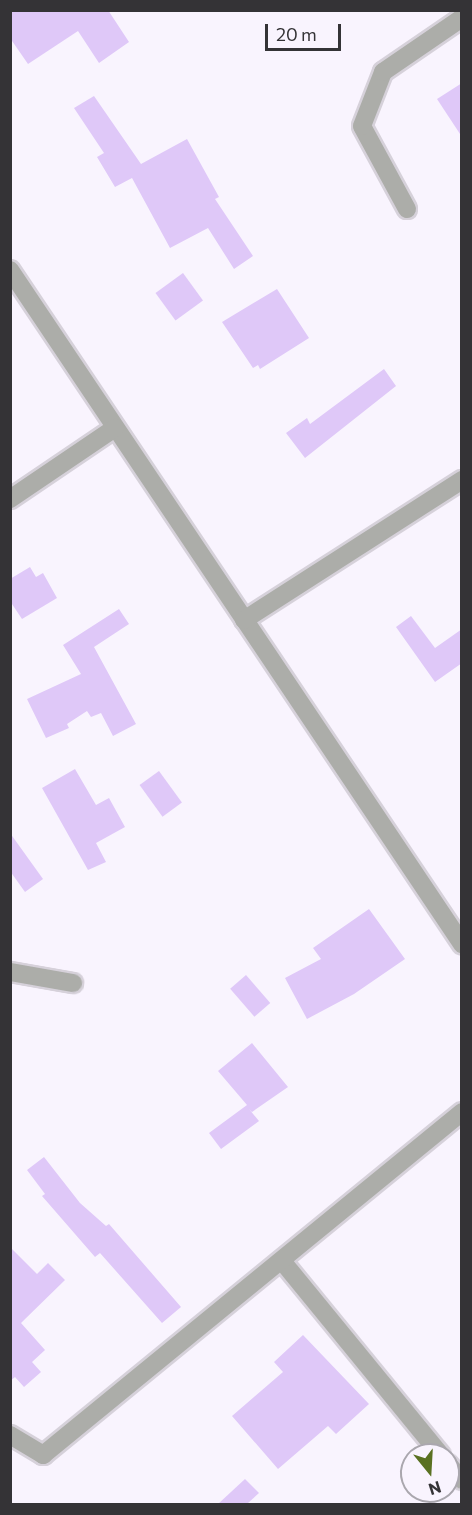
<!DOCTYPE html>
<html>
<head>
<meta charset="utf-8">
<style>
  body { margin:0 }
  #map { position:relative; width:472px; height:1515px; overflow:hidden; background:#f9f4fe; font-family:Commissioner,sans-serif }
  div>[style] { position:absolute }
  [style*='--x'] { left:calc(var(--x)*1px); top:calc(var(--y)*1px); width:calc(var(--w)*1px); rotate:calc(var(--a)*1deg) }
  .building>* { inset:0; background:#dfc8f8; transform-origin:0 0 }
  .roads { filter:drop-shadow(2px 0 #d6d1da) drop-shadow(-2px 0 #d6d1da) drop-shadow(0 2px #d6d1da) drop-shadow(0 -2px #d6d1da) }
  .minor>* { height:18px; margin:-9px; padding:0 9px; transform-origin:9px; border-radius:9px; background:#acada9 }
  span { translate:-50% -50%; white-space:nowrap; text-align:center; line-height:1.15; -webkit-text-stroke:5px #f9f4fe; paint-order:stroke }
  .frame { position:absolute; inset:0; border:12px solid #343336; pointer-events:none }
  .north { position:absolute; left:400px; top:1443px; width:60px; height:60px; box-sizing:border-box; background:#f9f4fe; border:2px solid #aaa7ae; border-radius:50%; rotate:162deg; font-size:16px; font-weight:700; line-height:24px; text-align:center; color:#343336 }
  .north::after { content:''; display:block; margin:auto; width:21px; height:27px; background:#5a7122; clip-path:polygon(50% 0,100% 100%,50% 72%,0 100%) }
  .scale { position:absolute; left:265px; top:24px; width:76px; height:27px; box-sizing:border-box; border:3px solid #343336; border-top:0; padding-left:8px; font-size:18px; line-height:21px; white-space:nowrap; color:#343336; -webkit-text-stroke:4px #f9f4fe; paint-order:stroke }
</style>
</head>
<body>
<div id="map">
  <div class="building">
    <div style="clip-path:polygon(10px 10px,108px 10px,129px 42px,99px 63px,78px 31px,28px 64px,10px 38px)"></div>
    <div style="clip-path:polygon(462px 83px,462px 137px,437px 99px)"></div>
    <div style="clip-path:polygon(94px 96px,141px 164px,187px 139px,219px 197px,215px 199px,253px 256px,234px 269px,208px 228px,170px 248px,132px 178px,115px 187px,97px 157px,104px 153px,74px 108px)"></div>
    <div style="left:183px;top:273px;width:34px;height:34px;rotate:54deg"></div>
    <div style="clip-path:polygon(277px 289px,309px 338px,260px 369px,258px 365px,253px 368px,222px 322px)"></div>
    <div style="clip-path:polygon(384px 369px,396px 386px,305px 458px,286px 433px,307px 418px,310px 424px)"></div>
    <div style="clip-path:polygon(30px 567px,36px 577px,43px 573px,57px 598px,22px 619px,10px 601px,10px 579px)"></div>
    <div style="clip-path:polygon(119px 609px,129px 624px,94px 647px,136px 724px,113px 736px,101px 713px,91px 717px,87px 711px,67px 724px,69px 728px,46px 738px,27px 699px,81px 674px,63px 645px)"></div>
    <div style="clip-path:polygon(411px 616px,435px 648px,462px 629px,462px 663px,435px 682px,396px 627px)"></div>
    <div style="clip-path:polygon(75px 769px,96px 805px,109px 798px,125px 827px,96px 843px,106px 862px,88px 870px,42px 788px)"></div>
    <div style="left:159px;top:771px;width:39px;height:24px;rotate:54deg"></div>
    <div style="clip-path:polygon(10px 833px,43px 879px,25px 892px,10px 871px)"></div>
    <div style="clip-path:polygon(369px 909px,405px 959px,354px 994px,307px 1019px,285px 978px,321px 959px,313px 948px)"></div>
    <div style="left:246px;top:975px;width:37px;height:21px;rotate:49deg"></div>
    <div style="clip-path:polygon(252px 1043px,288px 1087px,252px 1112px,249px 1109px,259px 1121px,221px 1149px,209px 1133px,247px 1105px,218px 1071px)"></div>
    <div style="clip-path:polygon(44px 1157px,80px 1203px,106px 1226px,109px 1224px,181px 1307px,162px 1323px,100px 1253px,95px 1257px,42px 1196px,45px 1194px,27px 1170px)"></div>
    <div style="clip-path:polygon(10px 1247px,37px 1274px,48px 1263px,65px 1280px,21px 1323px,45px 1350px,32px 1362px,41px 1372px,24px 1387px,15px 1377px,10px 1381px)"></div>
    <div style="clip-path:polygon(303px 1335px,369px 1404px,336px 1434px,328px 1426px,278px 1469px,232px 1416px,283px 1372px,274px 1362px)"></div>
    <div style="clip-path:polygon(245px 1479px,259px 1493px,247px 1504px,218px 1504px)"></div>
  </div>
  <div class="roads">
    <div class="minor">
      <div style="--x:407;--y:209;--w:94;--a:-118.5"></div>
      <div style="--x:362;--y:126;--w:58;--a:-68.7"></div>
      <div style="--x:383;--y:72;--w:96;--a:-34.4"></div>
      <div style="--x:10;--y:270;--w:812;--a:56.15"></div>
      <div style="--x:10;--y:499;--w:127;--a:-34.1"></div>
      <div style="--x:244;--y:620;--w:259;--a:-32.7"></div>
      <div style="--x:10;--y:972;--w:64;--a:9.9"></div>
      <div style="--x:282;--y:1261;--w:251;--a:50.7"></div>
      <div style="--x:10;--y:1435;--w:39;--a:31"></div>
      <div style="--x:43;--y:1455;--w:541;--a:-39.3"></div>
      <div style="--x:448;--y:1464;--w:21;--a:49"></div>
    </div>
  </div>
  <div class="frame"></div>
  <div class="north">N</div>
  <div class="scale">20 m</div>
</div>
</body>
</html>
